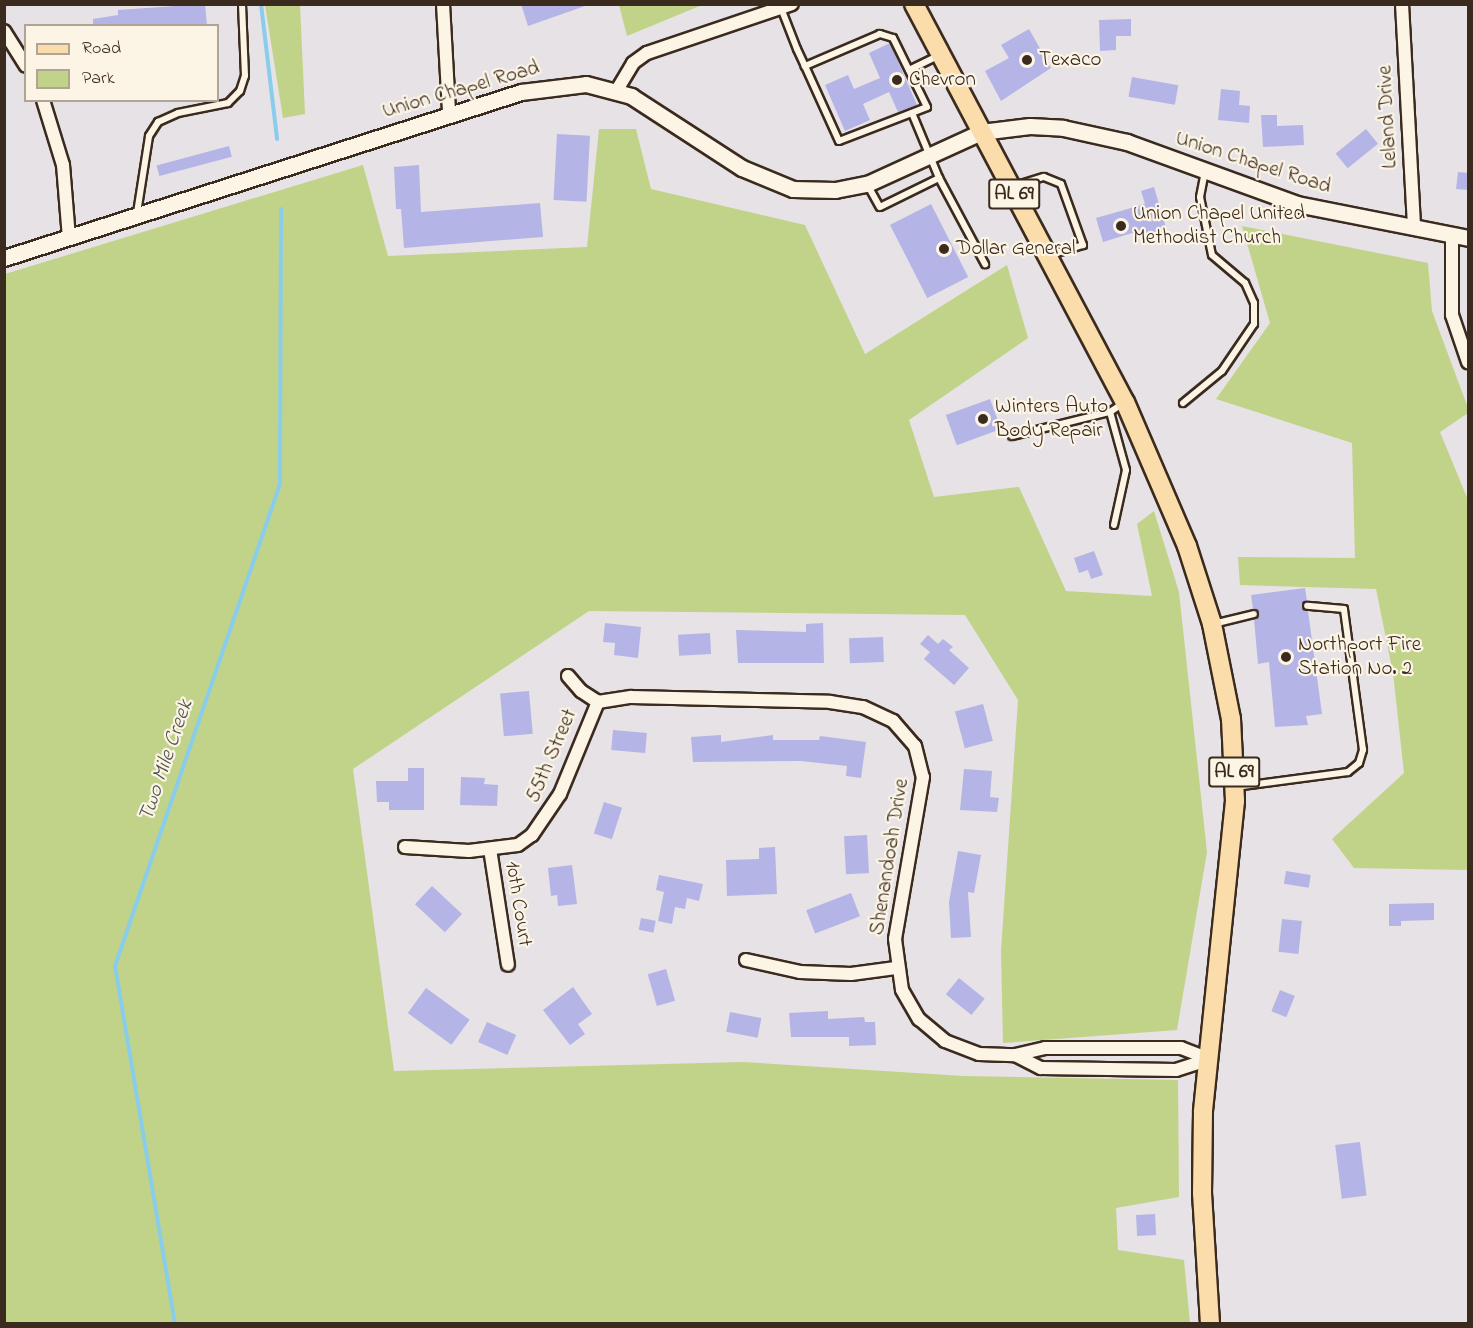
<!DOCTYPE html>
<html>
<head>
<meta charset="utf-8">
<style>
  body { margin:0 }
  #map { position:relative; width:1473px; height:1328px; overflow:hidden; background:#e6e2e5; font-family:"Indie Flower",sans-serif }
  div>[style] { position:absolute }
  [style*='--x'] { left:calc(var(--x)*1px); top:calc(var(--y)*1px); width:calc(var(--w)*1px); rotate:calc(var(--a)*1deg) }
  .green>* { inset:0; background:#c1d389 }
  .stream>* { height:4px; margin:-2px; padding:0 2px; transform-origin:2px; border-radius:2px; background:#89cdeb }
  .building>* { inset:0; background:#b4b5e6; transform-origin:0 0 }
  .roads { filter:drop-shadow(2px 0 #3b2a1e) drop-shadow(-2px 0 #3b2a1e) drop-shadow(0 2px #3b2a1e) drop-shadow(0 -2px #3b2a1e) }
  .service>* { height:6px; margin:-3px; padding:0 3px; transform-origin:3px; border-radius:3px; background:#fcf5e5 }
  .minor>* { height:12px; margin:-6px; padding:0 6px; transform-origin:6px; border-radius:6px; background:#fcf5e5 }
  .tertiary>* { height:15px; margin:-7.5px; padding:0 7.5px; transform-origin:7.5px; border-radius:7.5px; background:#fcf5e5 }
  .primary>* { height:18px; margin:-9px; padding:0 9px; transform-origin:9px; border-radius:9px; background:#fbddab }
  .dots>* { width:16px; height:16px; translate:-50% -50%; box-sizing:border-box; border:3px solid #fcf5e5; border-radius:50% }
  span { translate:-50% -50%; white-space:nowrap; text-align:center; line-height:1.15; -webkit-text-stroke:4.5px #fcf5e5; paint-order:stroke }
  .shield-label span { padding:2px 4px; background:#fcf5e5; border:2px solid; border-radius:4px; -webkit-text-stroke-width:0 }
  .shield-label { font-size:20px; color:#3b2a1e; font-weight:700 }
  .poi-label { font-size:21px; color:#3b2a1e }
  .left { translate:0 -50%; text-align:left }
  .street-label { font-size:21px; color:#3b2a1e }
  .water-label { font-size:22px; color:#4e5351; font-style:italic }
  .frame { position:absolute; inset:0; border:6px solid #3b2a1e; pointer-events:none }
  .legend { position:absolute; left:24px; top:24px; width:195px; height:78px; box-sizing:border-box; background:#fcf5e5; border:2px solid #afa495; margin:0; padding:8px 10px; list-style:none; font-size:18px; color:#3b2a1e }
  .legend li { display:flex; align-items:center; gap:12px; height:30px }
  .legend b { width:30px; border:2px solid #afa495 }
</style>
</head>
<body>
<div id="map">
  <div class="green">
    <div style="clip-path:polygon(265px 5px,300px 5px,305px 114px,283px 118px)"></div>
    <div style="clip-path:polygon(702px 5px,627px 36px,619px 5px,619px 4px)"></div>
    <div style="clip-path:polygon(599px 129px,636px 129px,651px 189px,805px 225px,865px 354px,1007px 265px,1028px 338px,909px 420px,934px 497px,1019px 487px,1066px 591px,1152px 596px,1137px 524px,1154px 511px,1179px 592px,1207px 852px,1177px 1030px,1003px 1043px,1001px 951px,1018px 700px,965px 615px,589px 611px,353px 769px,394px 1071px,743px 1062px,963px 1076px,1178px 1080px,1179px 1197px,1116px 1208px,1118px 1250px,1184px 1260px,1190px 1323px,5px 1323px,5px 274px,363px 165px,388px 256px,587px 247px)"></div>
    <div style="clip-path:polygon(1242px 226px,1428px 263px,1432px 311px,1468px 408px,1468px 413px,1440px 432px,1468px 500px,1468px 870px,1354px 868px,1332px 839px,1404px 773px,1393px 673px,1376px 589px,1240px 585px,1238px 557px,1355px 558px,1352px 443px,1216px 399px,1270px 323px)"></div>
  </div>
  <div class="stream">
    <div style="--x:261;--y:4;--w:136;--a:83.2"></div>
    <div style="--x:175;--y:1324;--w:363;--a:-99.5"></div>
    <div style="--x:115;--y:966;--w:509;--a:-71.1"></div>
    <div style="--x:280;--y:484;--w:275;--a:-89.8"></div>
  </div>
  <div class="building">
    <div style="clip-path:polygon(205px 4px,207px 26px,93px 26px,93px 19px,118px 15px,118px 10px)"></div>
    <div style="clip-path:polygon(521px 4px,585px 4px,585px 6px,528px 26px)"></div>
    <div style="clip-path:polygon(1131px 19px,1131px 36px,1116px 36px,1116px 50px,1100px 51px,1099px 20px)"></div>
    <div style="clip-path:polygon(1029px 29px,1051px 68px,1001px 101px,985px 71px,1009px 58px,1001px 45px)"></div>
    <div style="clip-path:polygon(890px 43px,917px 105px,898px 112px,889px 92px,863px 104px,870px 120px,845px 131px,825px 85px,848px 75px,854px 89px,880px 78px,869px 53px)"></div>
    <div style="left:1132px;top:77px;width:47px;height:20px;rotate:10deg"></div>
    <div style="clip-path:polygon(1221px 89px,1240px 91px,1239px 105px,1250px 106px,1249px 123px,1218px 120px)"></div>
    <div style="clip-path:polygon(1261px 115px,1277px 115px,1277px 126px,1303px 125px,1304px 145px,1263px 147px)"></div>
    <div style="left:1366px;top:129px;width:19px;height:39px;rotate:51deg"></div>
    <div style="left:557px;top:134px;width:33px;height:66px;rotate:3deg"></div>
    <div style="left:229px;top:146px;width:11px;height:75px;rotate:75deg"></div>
    <div style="clip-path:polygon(419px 165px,421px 212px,540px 203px,543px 237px,404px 248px,401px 209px,396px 209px,394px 167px)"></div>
    <div style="clip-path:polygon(1458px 172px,1468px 173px,1468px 190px,1456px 189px)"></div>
    <div style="clip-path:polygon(1154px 187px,1167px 231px,1144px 237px,1142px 230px,1103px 242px,1096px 218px,1145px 204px,1141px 191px)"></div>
    <div style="left:931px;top:204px;width:82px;height:46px;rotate:63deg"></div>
    <div style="left:990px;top:399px;width:32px;height:47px;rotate:70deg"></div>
    <div style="clip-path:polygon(1094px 551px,1103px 575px,1091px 579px,1088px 570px,1079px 573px,1074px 558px)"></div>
    <div style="clip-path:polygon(1305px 588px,1307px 601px,1302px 606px,1308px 611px,1322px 714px,1306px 716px,1308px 725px,1275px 727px,1269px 662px,1258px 664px,1254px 619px,1259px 613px,1253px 609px,1251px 595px)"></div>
    <div style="clip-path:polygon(605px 623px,641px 627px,638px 658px,614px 655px,615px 643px,603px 642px)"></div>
    <div style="clip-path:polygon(823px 623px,824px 663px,738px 663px,736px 630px,806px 632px,806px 624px)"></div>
    <div style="left:710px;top:633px;width:21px;height:32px;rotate:87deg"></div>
    <div style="clip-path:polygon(928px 635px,938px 644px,943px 639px,953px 647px,949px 650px,969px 668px,954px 685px,924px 659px,930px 652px,920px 644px)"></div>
    <div style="left:883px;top:637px;width:25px;height:34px;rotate:88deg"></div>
    <div style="left:529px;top:691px;width:43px;height:29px;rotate:85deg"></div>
    <div style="left:983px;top:704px;width:38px;height:29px;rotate:75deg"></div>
    <div style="left:613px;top:730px;width:34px;height:20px;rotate:5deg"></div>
    <div style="clip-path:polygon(721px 735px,721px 742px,773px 735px,773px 740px,819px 740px,820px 736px,866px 742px,861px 778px,846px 776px,847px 766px,801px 761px,693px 762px,691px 737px)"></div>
    <div style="clip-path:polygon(408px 768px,424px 768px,424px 810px,389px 810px,389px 802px,377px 802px,376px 781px,408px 781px)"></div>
    <div style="clip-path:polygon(964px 769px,992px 771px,990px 797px,999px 798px,997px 812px,960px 810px)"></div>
    <div style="clip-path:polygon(461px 777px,485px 778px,484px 784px,498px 785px,497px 806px,460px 805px)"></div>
    <div style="left:604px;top:802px;width:19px;height:33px;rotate:18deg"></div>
    <div style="left:867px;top:835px;width:38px;height:23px;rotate:87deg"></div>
    <div style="clip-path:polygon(775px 847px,777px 894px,727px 896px,726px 860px,759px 859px,759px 848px)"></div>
    <div style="clip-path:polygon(958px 851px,981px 855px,974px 893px,968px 892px,971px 937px,951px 938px,949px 902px)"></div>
    <div style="clip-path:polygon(572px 865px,577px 904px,558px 906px,557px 895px,551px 896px,548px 868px)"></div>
    <div style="left:1286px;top:871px;width:25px;height:13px;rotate:9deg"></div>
    <div style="clip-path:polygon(659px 875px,703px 884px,699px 901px,687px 898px,685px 909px,675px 907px,672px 924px,658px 921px,664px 892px,656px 890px)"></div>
    <div style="left:432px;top:886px;width:41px;height:25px;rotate:43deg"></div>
    <div style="left:851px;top:893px;width:25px;height:48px;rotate:69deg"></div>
    <div style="clip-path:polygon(1434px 903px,1434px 920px,1401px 921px,1401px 926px,1389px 926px,1389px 904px)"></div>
    <div style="left:641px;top:918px;width:15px;height:12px;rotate:11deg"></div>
    <div style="left:1282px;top:919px;width:20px;height:33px;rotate:6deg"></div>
    <div style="left:666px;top:969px;width:33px;height:19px;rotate:74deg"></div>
    <div style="left:959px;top:978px;width:33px;height:21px;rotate:39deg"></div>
    <div style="clip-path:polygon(573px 987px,592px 1014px,578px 1024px,585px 1034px,570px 1045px,543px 1010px)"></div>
    <div style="left:426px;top:988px;width:54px;height:31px;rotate:36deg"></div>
    <div style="left:1280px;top:990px;width:16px;height:23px;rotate:22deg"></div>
    <div style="clip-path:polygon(828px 1011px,828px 1019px,864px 1017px,865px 1022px,875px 1022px,876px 1045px,849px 1046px,849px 1037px,791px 1037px,789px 1013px)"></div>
    <div style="left:730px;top:1012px;width:32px;height:20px;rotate:11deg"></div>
    <div style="left:487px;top:1022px;width:32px;height:22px;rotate:24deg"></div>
    <div style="left:1360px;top:1142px;width:54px;height:25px;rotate:83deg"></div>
    <div style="left:1155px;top:1214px;width:21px;height:19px;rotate:87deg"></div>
  </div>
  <div class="roads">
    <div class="service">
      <div style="--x:781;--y:8;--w:44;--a:68.7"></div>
      <div style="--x:797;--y:49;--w:19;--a:65"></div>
      <div style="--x:805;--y:66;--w:82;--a:65.6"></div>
      <div style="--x:839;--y:141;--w:94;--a:-21.1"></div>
      <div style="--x:927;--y:107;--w:77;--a:-116.2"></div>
      <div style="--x:893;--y:38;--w:14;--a:-163"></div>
      <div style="--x:880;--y:34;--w:82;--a:156.9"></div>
      <div style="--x:909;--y:70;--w:32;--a:-26"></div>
      <div style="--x:912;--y:113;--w:70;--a:67.4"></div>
      <div style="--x:939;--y:178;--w:98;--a:61.9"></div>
      <div style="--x:867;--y:184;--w:26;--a:61"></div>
      <div style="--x:880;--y:207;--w:66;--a:-26.2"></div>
      <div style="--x:1014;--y:186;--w:31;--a:-17"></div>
      <div style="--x:1044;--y:177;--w:18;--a:22"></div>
      <div style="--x:1061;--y:184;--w:65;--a:70.2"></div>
      <div style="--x:1083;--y:245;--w:34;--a:163"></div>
      <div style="--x:137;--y:213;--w:78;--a:-81.1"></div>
      <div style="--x:149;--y:136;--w:17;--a:-57"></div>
      <div style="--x:158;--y:122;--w:22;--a:-24"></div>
      <div style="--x:178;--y:113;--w:51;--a:-11.3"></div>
      <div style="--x:228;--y:103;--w:17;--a:-45"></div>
      <div style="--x:240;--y:91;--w:16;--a:-72"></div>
      <div style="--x:245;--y:76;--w:72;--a:-92.4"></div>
      <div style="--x:1183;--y:403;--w:50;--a:-39.4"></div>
      <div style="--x:1222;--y:371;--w:57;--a:-55.8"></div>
      <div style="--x:1254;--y:324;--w:21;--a:-90"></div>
      <div style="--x:1254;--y:303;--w:22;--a:-114"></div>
      <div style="--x:1245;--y:283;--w:43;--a:-139.7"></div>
      <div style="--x:1212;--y:255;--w:59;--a:-101.7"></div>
      <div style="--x:1200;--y:197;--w:25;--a:-79"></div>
      <div style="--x:1012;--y:436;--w:101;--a:-13.8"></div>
      <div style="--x:1114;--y:525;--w:56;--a:-77.7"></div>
      <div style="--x:1126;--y:470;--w:60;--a:-105.4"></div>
      <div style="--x:1110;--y:412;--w:14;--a:-34"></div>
      <div style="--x:1213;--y:624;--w:42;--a:-13.7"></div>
      <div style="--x:1235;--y:787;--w:114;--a:-7.6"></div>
      <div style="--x:1348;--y:772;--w:14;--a:-39"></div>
      <div style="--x:1359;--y:763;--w:14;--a:-73"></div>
      <div style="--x:1363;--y:750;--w:142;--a:-97.7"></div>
      <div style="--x:1344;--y:609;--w:37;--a:-175"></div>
    </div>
    <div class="minor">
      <div style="--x:443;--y:4;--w:109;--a:86.8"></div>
      <div style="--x:1402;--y:4;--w:224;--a:86.9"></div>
      <div style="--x:4;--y:31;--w:41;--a:57.8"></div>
      <div style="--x:617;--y:90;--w:31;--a:-59"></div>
      <div style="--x:633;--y:63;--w:17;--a:-36"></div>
      <div style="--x:647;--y:53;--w:153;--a:-18.7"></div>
      <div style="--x:43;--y:100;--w:68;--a:72.9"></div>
      <div style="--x:63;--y:165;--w:73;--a:85.3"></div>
      <div style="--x:1452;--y:236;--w:79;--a:90"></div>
      <div style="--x:1452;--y:315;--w:50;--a:71.2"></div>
      <div style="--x:568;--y:676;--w:20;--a:49"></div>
      <div style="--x:581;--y:691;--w:20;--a:33"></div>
      <div style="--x:598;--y:702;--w:33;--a:-9"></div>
      <div style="--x:631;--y:697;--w:199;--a:1.4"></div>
      <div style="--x:830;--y:702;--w:33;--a:9"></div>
      <div style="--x:863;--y:707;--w:33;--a:25"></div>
      <div style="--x:893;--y:721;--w:33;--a:49"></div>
      <div style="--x:915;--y:746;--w:32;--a:76"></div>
      <div style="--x:923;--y:777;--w:164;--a:99.8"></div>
      <div style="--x:895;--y:939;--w:51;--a:82.2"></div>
      <div style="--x:902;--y:990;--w:34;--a:60"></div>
      <div style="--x:919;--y:1019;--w:34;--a:40"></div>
      <div style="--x:945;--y:1041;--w:36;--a:21"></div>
      <div style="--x:979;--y:1054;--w:36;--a:2"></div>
      <div style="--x:1015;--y:1055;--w:31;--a:-13"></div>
      <div style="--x:1045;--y:1048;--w:136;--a:0"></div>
      <div style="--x:1181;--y:1048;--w:30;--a:21"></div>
      <div style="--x:405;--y:847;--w:64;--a:3.6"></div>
      <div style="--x:469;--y:851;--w:49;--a:-7"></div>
      <div style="--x:518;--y:845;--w:17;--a:-36"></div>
      <div style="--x:532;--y:835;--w:50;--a:-55.7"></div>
      <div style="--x:560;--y:794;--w:100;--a:-67.6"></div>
      <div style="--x:490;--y:849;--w:117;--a:81.2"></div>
      <div style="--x:746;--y:960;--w:55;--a:12.5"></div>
      <div style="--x:800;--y:972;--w:51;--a:2.2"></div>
      <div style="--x:851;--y:974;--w:45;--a:-7.6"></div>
      <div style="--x:1015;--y:1055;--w:29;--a:27"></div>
      <div style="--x:1041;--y:1068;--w:135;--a:0.8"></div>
      <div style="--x:1176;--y:1070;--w:35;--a:-18"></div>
    </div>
    <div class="tertiary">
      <div style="--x:4;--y:258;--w:543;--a:-17.8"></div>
      <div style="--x:521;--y:92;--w:65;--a:-7"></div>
      <div style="--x:586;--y:84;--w:47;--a:14.9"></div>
      <div style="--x:631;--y:96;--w:132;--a:33"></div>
      <div style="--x:742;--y:168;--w:55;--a:22.4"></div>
      <div style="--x:793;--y:189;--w:42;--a:1.4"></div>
      <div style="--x:835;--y:190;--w:33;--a:-11"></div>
      <div style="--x:867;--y:184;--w:125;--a:-24.5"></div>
      <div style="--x:981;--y:132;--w:49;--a:-7"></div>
      <div style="--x:1030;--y:126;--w:33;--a:3"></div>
      <div style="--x:1063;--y:128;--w:66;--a:12.3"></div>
      <div style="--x:1127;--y:142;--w:181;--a:20"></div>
      <div style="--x:1297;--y:204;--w:174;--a:11.2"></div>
    </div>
    <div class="primary">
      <div style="--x:914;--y:4;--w:450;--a:62.1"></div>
      <div style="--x:1125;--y:402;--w:157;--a:66.7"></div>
      <div style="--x:1187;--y:546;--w:82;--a:72.2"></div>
      <div style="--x:1212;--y:624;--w:97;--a:78.7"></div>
      <div style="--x:1231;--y:719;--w:82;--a:87.2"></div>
      <div style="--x:1235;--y:801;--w:313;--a:95.9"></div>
      <div style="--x:1203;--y:1112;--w:81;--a:90.7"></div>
      <div style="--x:1202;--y:1193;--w:131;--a:86.5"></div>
    </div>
  </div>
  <div class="dots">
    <div style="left:1027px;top:60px;background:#3b2a1e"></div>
    <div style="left:897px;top:80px;background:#3b2a1e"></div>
    <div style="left:1121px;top:226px;background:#3b2a1e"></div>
    <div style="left:944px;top:249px;background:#3b2a1e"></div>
    <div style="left:983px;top:419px;background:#3b2a1e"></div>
    <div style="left:1286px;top:657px;background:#3b2a1e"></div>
  </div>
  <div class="shield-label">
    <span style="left:1014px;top:194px">AL 69</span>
    <span style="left:1234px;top:772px">AL 69</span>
  </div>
  <div class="poi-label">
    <span class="left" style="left:1039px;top:60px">Texaco</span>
    <span class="left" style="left:909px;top:80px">Chevron</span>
    <span class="left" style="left:1133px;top:226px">Union Chapel United<br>Methodist Church</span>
    <span class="left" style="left:956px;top:249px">Dollar General</span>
    <span class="left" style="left:995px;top:419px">Winters Auto<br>Body Repair</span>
    <span class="left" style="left:1298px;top:657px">Northport Fire<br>Station No. 2</span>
  </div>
  <div class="street-label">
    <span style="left:461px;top:90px;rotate:-16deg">Union Chapel Road</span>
    <span style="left:1388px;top:117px;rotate:-93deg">Leland Drive</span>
    <span style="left:1253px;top:163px;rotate:18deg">Union Chapel Road</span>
    <span style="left:552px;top:756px;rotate:-67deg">55th Street</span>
    <span style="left:890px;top:857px;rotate:-81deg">Shenandoah Drive</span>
    <span style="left:518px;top:904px;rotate:81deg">10th Court</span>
  </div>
  <div class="water-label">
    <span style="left:167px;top:761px;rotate:-71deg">Two Mile Creek</span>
  </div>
  <div class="frame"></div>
  <ul class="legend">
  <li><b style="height:8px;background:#fbddab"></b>Road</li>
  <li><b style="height:16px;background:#c1d389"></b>Park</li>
  </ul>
</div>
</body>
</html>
